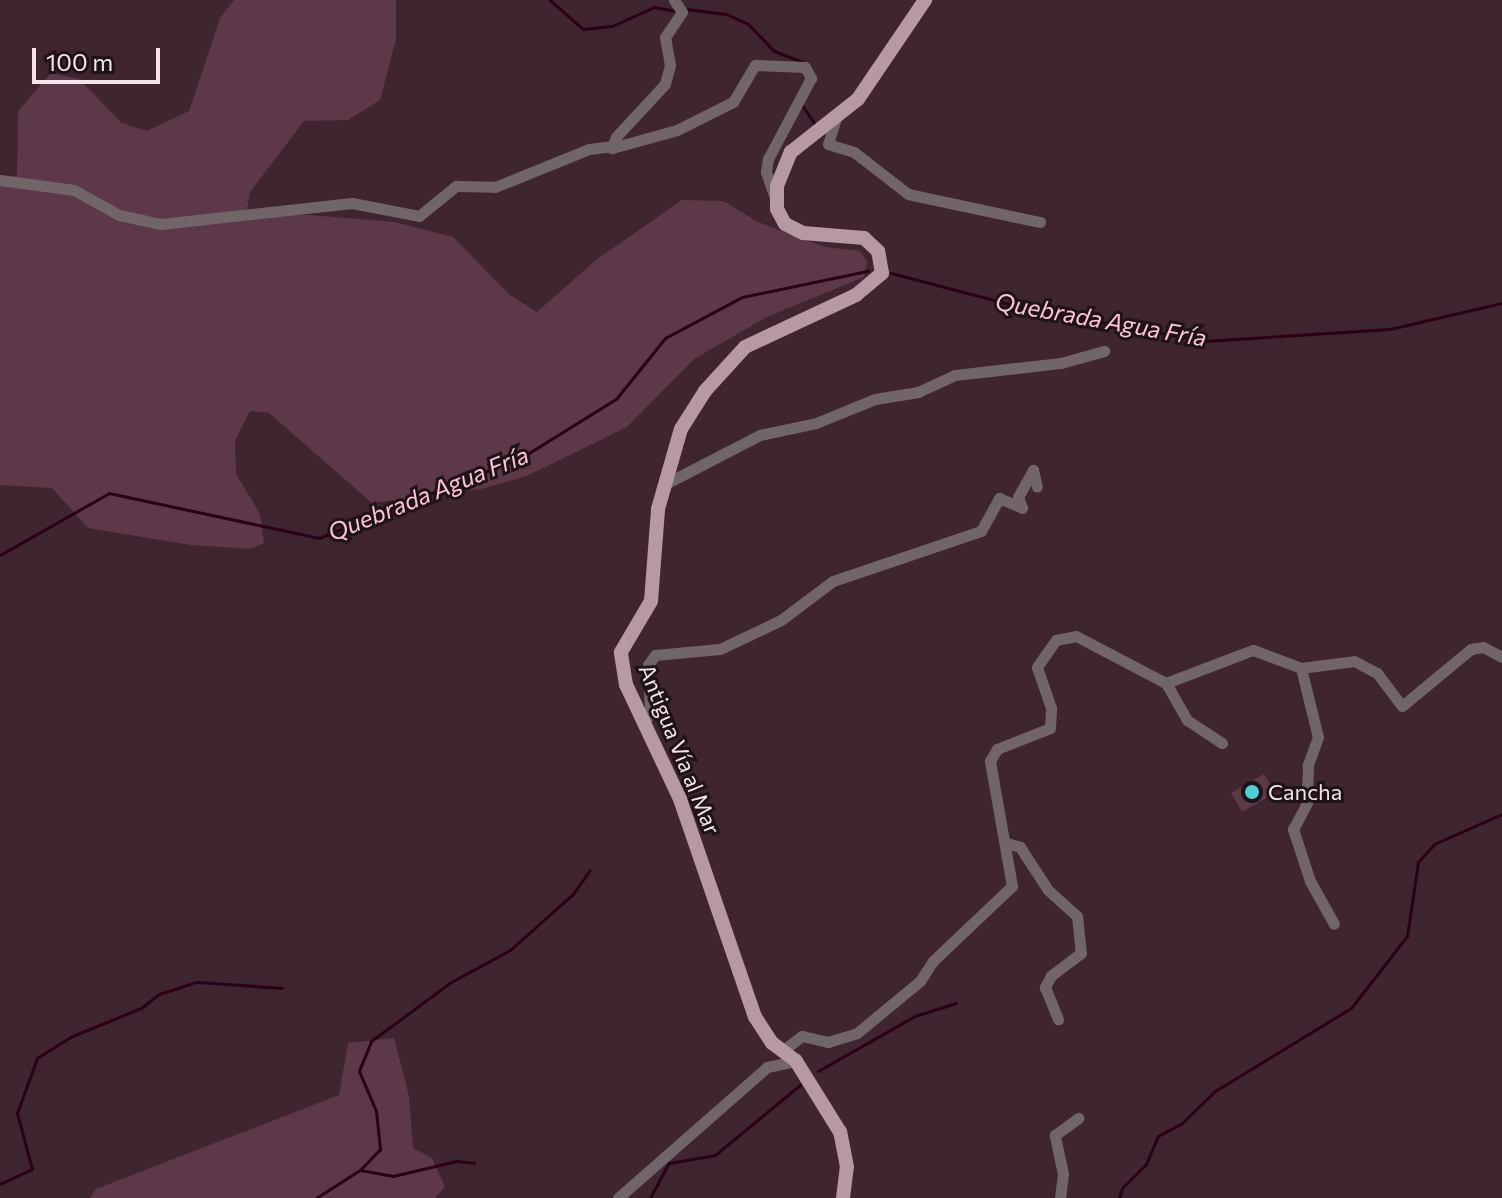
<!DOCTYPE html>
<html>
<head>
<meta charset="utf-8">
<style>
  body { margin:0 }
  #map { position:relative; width:1502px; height:1198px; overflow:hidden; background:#3f2530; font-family:Commissioner,sans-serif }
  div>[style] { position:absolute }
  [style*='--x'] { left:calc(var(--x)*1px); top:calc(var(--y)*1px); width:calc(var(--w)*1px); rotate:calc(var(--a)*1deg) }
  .green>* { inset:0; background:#5d3848; transform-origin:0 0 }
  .stream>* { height:3px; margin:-1.5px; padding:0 1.5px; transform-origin:1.5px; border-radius:1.5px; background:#2b0117 }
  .minor>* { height:11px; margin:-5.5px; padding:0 5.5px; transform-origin:5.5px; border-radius:5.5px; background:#72656a }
  .major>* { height:14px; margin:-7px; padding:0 7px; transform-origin:7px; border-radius:7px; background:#b59aa5 }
  .dots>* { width:22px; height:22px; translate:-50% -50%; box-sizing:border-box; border:4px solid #1e1317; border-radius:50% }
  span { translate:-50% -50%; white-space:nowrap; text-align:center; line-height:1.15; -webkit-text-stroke:6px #1e1317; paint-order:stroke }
  .street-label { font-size:22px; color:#f4e3e9 }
  .poi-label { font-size:22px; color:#f4e3e9 }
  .left { translate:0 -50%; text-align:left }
  .water-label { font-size:24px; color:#fec3da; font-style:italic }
  .scale { position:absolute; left:32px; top:48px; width:128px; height:36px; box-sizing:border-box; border:4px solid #f4e3e9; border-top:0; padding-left:10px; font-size:24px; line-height:28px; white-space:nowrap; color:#f4e3e9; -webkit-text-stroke:6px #1e1317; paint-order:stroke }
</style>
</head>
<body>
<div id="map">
  <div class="green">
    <div style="clip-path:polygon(234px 0,396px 0,396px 39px,380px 100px,348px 120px,304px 121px,250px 192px,247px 210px,394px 222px,453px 237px,510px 295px,537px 312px,596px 260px,682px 200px,723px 201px,758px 222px,825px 247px,860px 251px,867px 261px,864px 277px,767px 317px,694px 359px,627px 427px,527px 476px,481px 489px,372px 503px,269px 413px,250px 411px,235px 441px,236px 474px,260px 514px,264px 543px,251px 549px,191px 545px,88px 528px,52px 488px,0 485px,0 185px,17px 175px,18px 111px,51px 73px,79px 79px,122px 123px,147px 131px,189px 111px,220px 18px)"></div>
    <div style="left:1264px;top:774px;width:22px;height:38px;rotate:60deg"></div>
    <div style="clip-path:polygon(394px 1038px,409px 1096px,413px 1148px,432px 1158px,445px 1187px,435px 1198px,90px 1198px,96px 1189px,339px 1095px,348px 1043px)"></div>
  </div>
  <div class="stream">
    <div style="--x:550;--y:0;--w:44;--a:41.3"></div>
    <div style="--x:583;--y:29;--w:29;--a:-6"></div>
    <div style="--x:612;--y:26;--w:46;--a:-24.3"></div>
    <div style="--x:654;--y:7;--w:23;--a:10"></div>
    <div style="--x:686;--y:9;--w:40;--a:7.1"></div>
    <div style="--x:726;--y:14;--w:24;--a:24"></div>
    <div style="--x:748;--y:24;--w:37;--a:46"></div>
    <div style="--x:774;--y:51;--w:31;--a:21"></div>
    <div style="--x:802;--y:105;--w:23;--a:56"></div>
    <div style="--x:891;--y:273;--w:142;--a:14.7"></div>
    <div style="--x:1028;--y:309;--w:179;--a:10.3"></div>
    <div style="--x:1204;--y:341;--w:186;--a:-3.7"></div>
    <div style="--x:1390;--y:329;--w:115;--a:-13.1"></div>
    <div style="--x:0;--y:555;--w:125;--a:-29.6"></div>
    <div style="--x:109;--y:493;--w:215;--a:12.1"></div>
    <div style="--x:319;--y:538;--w:221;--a:-21.8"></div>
    <div style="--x:524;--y:456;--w:108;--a:-31.8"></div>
    <div style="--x:616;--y:399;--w:78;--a:-51.2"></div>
    <div style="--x:665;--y:338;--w:87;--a:-28"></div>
    <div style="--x:742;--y:297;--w:129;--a:-11.7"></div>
    <div style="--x:818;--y:1071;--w:112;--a:-29.6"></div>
    <div style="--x:915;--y:1016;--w:43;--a:-17.6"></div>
    <div style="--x:360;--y:1170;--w:29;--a:-46"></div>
    <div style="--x:380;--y:1149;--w:38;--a:-96"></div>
    <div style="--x:376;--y:1111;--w:43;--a:-113"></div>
    <div style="--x:359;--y:1071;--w:32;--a:-68"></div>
    <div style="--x:371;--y:1041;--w:99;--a:-36.4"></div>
    <div style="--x:451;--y:982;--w:67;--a:-28.5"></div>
    <div style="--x:510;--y:950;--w:84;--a:-41.6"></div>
    <div style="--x:573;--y:894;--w:29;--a:-55"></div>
    <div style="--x:0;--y:1184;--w:35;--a:-25"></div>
    <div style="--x:32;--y:1169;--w:58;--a:-105"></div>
    <div style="--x:17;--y:1113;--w:59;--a:-70"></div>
    <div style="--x:37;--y:1058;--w:39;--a:-32"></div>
    <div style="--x:70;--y:1037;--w:77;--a:-22.2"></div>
    <div style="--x:141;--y:1008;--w:23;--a:-38"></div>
    <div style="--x:159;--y:994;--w:40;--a:-18"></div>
    <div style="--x:197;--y:982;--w:85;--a:4"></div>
    <div style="--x:316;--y:1198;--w:52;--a:-32.5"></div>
    <div style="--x:360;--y:1170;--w:34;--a:10"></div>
    <div style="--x:393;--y:1176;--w:65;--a:-13.4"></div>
    <div style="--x:456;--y:1161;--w:18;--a:6"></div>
    <div style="--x:650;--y:1198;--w:40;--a:-62"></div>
    <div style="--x:669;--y:1163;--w:47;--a:-9.9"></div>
    <div style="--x:715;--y:1155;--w:110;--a:-39.5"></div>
    <div style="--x:1119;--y:1198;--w:10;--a:-73"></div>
    <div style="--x:1122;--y:1188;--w:34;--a:-45"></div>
    <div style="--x:1146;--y:1164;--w:30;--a:-67"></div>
    <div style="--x:1158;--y:1136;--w:26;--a:-28"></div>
    <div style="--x:1181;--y:1124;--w:47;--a:-44.1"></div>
    <div style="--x:1215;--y:1091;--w:159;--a:-31.4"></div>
    <div style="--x:1351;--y:1008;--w:91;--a:-52.1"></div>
    <div style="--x:1407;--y:936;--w:75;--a:-81.5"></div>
    <div style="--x:1418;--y:862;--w:24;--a:-48"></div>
    <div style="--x:1434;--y:844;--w:74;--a:-23.8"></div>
  </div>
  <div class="minor">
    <div style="--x:674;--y:0;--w:14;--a:56"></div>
    <div style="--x:682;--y:12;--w:30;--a:124"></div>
    <div style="--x:665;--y:37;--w:28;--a:80"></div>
    <div style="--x:670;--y:65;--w:20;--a:105"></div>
    <div style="--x:665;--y:84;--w:72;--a:132.8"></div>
    <div style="--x:616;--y:137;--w:12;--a:110"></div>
    <div style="--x:612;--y:148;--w:67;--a:-15.5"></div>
    <div style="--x:677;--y:130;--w:63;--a:-26.6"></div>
    <div style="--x:733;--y:102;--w:43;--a:-59.3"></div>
    <div style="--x:755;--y:65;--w:50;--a:2.3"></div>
    <div style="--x:805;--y:67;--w:13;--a:61"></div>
    <div style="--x:811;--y:78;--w:92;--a:118"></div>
    <div style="--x:768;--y:159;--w:13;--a:99"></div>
    <div style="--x:766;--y:172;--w:28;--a:71"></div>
    <div style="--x:836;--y:118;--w:27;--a:107"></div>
    <div style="--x:828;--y:144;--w:27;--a:17"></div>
    <div style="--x:854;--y:152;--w:68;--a:37.9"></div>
    <div style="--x:908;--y:194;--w:135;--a:12"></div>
    <div style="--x:0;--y:180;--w:75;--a:7.7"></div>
    <div style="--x:74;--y:190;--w:51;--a:29.1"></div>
    <div style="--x:119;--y:215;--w:43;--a:12.1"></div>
    <div style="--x:161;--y:224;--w:192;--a:-6.3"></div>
    <div style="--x:352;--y:203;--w:68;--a:11"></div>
    <div style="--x:419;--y:216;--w:48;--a:-39"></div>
    <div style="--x:456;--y:186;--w:39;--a:1"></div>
    <div style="--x:495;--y:187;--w:101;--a:-22"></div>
    <div style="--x:589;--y:149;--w:23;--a:-7"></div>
    <div style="--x:665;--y:484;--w:107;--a:-27.3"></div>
    <div style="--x:760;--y:435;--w:57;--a:-12.1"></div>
    <div style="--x:816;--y:423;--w:64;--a:-22.1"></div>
    <div style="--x:875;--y:399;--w:44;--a:-9.2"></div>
    <div style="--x:918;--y:392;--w:41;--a:-24.7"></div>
    <div style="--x:955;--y:375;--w:107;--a:-6.5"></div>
    <div style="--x:1061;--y:363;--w:45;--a:-15.6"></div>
    <div style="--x:1301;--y:668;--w:71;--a:76.2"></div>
    <div style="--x:1318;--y:737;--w:30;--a:110"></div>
    <div style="--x:1308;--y:765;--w:38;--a:92"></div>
    <div style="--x:1307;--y:803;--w:30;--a:118"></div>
    <div style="--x:1293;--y:829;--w:55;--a:71.9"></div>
    <div style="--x:1310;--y:881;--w:49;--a:60.8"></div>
    <div style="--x:1166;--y:683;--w:43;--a:60.4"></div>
    <div style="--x:1187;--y:720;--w:42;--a:33.3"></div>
    <div style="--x:644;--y:725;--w:15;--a:-67"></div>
    <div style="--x:650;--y:711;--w:46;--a:-92.5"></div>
    <div style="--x:648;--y:665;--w:12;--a:-55"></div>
    <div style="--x:655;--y:655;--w:65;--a:-5.3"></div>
    <div style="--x:720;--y:649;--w:68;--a:-25.4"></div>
    <div style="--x:781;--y:620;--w:65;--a:-36.9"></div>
    <div style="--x:833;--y:581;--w:156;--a:-18.7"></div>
    <div style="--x:981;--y:531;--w:38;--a:-61"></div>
    <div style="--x:999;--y:498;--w:25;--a:23"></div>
    <div style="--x:1022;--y:508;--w:12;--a:-110"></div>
    <div style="--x:1018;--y:497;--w:31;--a:-61"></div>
    <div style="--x:1033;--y:470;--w:17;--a:77"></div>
    <div style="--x:1007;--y:843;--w:14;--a:17"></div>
    <div style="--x:1020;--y:847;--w:51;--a:56.9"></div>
    <div style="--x:1048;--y:890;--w:39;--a:42"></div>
    <div style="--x:1077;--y:916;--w:37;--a:84"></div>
    <div style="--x:1081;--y:953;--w:38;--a:143"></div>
    <div style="--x:1051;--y:976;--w:13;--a:119"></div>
    <div style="--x:1045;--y:987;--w:35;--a:68"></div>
    <div style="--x:782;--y:1051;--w:25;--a:-37"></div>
    <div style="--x:802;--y:1036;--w:27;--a:13"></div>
    <div style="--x:828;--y:1042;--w:30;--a:-17"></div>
    <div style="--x:857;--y:1033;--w:82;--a:-39.5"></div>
    <div style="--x:920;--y:981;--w:24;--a:-57"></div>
    <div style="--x:933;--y:961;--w:109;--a:-43.5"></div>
    <div style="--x:1012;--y:886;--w:127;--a:-100"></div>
    <div style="--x:990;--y:761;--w:14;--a:-60"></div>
    <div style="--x:997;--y:749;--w:57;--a:-21.6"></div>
    <div style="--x:1050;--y:728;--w:20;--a:-87"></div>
    <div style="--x:1051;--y:708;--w:43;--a:-108.9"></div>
    <div style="--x:1037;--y:667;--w:33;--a:-55"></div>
    <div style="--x:1056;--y:640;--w:20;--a:-11"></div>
    <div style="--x:1076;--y:636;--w:102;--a:27.6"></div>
    <div style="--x:1166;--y:683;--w:93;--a:-20.8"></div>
    <div style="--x:1253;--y:650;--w:51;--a:20.6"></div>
    <div style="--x:1301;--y:668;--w:53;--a:-7.5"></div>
    <div style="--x:1354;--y:661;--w:26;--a:28"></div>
    <div style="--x:1377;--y:673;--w:41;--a:52.9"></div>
    <div style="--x:1402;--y:706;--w:89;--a:-39.6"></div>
    <div style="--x:1471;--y:649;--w:12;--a:-9"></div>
    <div style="--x:1483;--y:647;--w:21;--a:28"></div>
    <div style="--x:618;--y:1198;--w:198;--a:-41.3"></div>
    <div style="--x:767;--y:1067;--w:30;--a:-12"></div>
    <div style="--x:1060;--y:1198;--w:24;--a:-83"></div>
    <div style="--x:1063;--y:1174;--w:40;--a:-102"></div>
    <div style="--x:1055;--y:1135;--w:29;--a:-36"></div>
  </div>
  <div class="major">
    <div style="--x:843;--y:1198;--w:31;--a:-83"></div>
    <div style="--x:847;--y:1167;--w:36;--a:-101"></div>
    <div style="--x:840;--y:1132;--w:84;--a:-121.8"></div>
    <div style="--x:796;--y:1061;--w:30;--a:-143"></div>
    <div style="--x:772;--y:1043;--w:31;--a:-123"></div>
    <div style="--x:755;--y:1017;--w:231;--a:-109"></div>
    <div style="--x:680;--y:799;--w:126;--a:-115.3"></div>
    <div style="--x:626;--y:685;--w:33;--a:-99"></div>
    <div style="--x:621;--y:652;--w:59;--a:-59.5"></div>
    <div style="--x:651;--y:601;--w:92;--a:-85.6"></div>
    <div style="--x:658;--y:509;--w:83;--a:-74"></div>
    <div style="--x:681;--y:429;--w:45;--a:-57.7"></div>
    <div style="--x:705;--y:391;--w:59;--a:-47.7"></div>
    <div style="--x:745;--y:347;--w:123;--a:-25.1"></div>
    <div style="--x:856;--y:295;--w:34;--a:-40"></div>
    <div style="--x:882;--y:273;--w:22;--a:-100"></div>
    <div style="--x:878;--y:251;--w:19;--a:-137"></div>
    <div style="--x:864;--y:238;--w:61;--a:-175.3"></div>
    <div style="--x:803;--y:233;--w:20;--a:-153"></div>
    <div style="--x:785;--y:224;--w:17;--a:-118"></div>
    <div style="--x:777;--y:209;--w:23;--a:-90"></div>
    <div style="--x:777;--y:186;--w:37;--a:-68"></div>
    <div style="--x:791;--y:152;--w:85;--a:-38.3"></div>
    <div style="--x:858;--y:99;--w:120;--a:-55.9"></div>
  </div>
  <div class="dots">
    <div style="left:1252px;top:792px;background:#52ccd6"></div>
  </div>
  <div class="street-label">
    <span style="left:680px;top:749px;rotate:68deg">Antigua Vía al Mar</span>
  </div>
  <div class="poi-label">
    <span class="left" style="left:1268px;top:792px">Cancha</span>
  </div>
  <div class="water-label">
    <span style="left:1101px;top:319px;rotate:10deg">Quebrada Agua Fría</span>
    <span style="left:428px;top:493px;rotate:-22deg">Quebrada Agua Fría</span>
  </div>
  <div class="scale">100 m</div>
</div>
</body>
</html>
